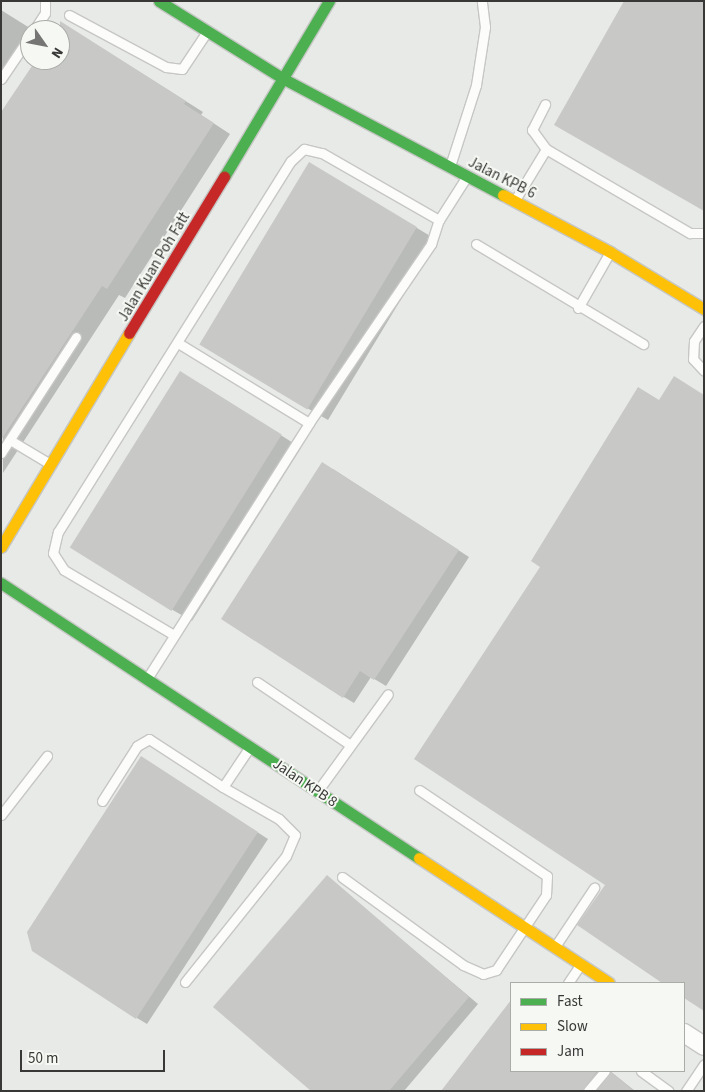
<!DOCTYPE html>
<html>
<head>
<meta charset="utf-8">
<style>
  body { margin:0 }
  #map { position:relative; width:705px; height:1092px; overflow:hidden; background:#e8eae7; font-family:"Source Sans 3",sans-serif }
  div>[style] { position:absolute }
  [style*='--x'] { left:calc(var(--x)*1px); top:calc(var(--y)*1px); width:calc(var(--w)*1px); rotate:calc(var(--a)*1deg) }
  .shadow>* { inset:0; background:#0003 }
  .building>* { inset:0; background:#c8c9c7; transform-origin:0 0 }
  .roads { filter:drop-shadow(1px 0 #c6c7c5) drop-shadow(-1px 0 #c6c7c5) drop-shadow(0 1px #c6c7c5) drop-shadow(0 -1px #c6c7c5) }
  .lane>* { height:9px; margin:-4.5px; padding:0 4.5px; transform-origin:4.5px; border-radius:4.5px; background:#fcfcfb }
  .street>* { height:18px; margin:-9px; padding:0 9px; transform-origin:9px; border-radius:9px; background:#fcfcfb }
  .fast>* { height:11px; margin:-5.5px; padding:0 5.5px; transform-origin:5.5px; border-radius:5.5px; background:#4caf50 }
  .slow>* { height:11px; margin:-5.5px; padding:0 5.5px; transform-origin:5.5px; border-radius:5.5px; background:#ffc107 }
  .jam>* { height:11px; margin:-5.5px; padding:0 5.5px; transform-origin:5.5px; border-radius:5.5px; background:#c62828 }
  span { translate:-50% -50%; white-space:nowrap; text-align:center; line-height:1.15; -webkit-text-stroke:4px #f6f8f3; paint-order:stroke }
  .street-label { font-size:15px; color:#383937 }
  .frame { position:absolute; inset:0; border:2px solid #383937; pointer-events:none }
  .legend { position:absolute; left:510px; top:982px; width:175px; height:90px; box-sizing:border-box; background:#f6f8f3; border:1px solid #aaaca8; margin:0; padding:6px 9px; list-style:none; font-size:15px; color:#383937 }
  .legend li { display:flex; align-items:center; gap:10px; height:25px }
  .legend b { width:25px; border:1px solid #aaaca8 }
  .north { position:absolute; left:20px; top:20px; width:50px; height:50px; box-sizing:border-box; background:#f6f8f3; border:1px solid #aaaca8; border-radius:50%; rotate:123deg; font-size:14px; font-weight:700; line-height:20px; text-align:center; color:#383937 }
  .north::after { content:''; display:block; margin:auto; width:18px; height:22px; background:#767775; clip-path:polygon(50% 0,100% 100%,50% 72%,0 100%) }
  .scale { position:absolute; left:20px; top:1050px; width:145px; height:22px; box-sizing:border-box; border:2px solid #383937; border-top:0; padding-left:6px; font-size:15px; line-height:18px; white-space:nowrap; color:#383937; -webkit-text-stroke:4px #f6f8f3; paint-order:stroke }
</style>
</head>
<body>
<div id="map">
  <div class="shadow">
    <div style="clip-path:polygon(1px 10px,33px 30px,30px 30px,1px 82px)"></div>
    <div style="clip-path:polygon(62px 23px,203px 112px,201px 115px,230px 134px,125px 298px,119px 295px,3px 473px,1px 114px,37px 60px,60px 60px,60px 30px,57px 30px)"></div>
    <div style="clip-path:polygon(330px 176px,437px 240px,328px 420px,307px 408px)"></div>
    <div style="clip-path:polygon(202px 385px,301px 448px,192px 621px,171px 609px)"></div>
    <div style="clip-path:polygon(333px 469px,469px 557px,386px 686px,371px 677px,354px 703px,344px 697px)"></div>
    <div style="clip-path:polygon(152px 764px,268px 839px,147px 1024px,137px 1018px)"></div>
    <div style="clip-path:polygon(327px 877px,478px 1004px,404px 1091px,313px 1091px)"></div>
    <div style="clip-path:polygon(507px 1008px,511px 1010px,511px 1071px,610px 1071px,635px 1091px,591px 1091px,578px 1083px,586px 1091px,442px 1091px)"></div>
  </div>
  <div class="building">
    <div style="clip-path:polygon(624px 1px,704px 1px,704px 211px,554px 125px)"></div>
    <div style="clip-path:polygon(60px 21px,186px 101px,184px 104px,214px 123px,107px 289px,102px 286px,1px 440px,1px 112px,36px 60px,60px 60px)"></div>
    <div style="left:309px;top:162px;width:126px;height:213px;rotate:31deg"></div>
    <div style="left:180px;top:371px;width:120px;height:208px;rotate:32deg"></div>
    <div style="clip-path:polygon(674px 376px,704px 395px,704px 1011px,684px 998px,684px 983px,662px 983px,577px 925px,605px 885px,414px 759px,540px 567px,531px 561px,638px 387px,659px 400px)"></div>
    <div style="clip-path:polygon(322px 462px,459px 550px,374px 680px,360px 671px,343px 698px,221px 619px)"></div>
    <div style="clip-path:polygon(141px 756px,258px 832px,136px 1019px,32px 951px,27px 932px)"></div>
    <div style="clip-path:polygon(327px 875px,469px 997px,389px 1091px,311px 1091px,213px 1007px)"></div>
    <div style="clip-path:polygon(511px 1000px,511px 1071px,597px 1071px,582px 1091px,441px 1091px)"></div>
    <div style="clip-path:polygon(611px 1072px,634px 1091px,596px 1091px)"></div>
  </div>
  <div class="roads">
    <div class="lane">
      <div style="--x:69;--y:15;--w:110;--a:28.2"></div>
      <div style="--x:166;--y:67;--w:16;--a:7"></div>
      <div style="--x:182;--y:69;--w:43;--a:-56.3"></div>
      <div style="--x:34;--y:30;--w:20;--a:-57"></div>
      <div style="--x:45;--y:13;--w:12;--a:-90"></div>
      <div style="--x:1;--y:79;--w:52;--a:-56"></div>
      <div style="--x:546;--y:149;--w:167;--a:30.3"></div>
      <div style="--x:690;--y:233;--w:14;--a:0"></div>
      <div style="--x:450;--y:166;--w:85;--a:-72.2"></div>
      <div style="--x:476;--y:85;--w:59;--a:-81.2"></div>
      <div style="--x:485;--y:27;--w:26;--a:-97"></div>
      <div style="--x:515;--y:200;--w:60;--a:-58.7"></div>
      <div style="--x:546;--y:149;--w:24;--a:-126"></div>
      <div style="--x:532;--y:130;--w:29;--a:-63"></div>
      <div style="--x:476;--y:244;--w:195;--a:30.9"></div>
      <div style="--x:578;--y:308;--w:64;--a:-60.3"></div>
      <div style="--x:704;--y:326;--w:18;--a:124"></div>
      <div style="--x:694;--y:341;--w:18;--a:93"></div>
      <div style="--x:693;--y:359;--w:16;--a:47"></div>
      <div style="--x:178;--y:343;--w:153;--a:31.4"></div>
      <div style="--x:10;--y:440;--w:47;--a:31"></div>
      <div style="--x:1;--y:453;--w:138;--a:-57.1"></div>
      <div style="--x:174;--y:635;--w:128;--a:-149.4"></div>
      <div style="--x:64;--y:570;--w:20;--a:-123"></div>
      <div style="--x:53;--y:553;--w:22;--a:-77"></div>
      <div style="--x:58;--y:532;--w:438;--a:-57.9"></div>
      <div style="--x:291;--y:161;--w:18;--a:-43"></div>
      <div style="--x:304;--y:149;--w:18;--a:13"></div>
      <div style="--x:322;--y:153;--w:135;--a:29.8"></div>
      <div style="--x:148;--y:677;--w:301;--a:-57.6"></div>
      <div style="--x:309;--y:423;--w:217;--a:-55.7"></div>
      <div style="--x:431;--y:244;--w:25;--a:-72"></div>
      <div style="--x:439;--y:220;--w:52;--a:-57.5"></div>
      <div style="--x:257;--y:682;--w:111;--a:34"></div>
      <div style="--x:319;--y:789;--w:117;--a:-54"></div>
      <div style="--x:102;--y:801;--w:65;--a:-57.5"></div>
      <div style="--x:137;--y:746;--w:14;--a:-30"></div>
      <div style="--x:149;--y:739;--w:88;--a:33"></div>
      <div style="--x:1;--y:815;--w:75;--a:-52.1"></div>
      <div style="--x:342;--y:877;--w:150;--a:36"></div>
      <div style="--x:463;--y:965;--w:22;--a:24"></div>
      <div style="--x:483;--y:974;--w:14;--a:-17"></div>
      <div style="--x:496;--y:970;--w:90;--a:-56.3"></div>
      <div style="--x:546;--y:895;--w:19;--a:-87"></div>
      <div style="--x:547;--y:876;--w:154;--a:-146.1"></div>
      <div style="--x:556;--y:945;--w:69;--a:-56.3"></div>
      <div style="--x:185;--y:982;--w:161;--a:-51.3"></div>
      <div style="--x:286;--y:856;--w:23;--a:-67"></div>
      <div style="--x:295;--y:835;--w:23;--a:-135"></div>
      <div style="--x:279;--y:819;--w:64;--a:-150.3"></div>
      <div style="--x:223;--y:787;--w:47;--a:-56.3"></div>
      <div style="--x:568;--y:983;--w:22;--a:-56"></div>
      <div style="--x:641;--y:1071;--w:34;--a:36"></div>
      <div style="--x:588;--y:1091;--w:26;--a:-50"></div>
      <div style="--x:686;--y:1091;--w:32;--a:-56"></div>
    </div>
    <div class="street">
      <div style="--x:684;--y:1033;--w:24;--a:33"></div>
    </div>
    <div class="fast">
      <div style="--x:159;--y:1;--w:147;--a:32"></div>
      <div style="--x:284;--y:79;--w:248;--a:27.9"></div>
      <div style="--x:224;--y:177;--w:205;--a:-59.2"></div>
      <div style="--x:1;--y:583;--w:500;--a:33.34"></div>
    </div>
    <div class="slow">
      <div style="--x:503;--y:195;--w:121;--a:28"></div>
      <div style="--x:610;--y:252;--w:110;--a:31.2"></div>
      <div style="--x:1;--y:547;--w:249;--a:-59.1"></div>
      <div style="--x:419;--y:858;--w:227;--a:33.3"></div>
    </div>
    <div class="jam">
      <div style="--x:129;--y:333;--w:183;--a:-58.7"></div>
    </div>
  </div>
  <div class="street-label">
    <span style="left:502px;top:178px;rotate:27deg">Jalan KPB 6</span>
    <span style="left:154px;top:267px;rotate:-59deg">Jalan Kuan Poh Fatt</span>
    <span style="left:305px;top:783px;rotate:34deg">Jalan KPB 8</span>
  </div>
  <div class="frame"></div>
  <ul class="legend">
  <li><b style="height:6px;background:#4caf50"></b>Fast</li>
  <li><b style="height:6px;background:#ffc107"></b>Slow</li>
  <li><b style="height:6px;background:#c62828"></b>Jam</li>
  </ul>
  <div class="north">N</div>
  <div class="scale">50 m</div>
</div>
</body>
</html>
